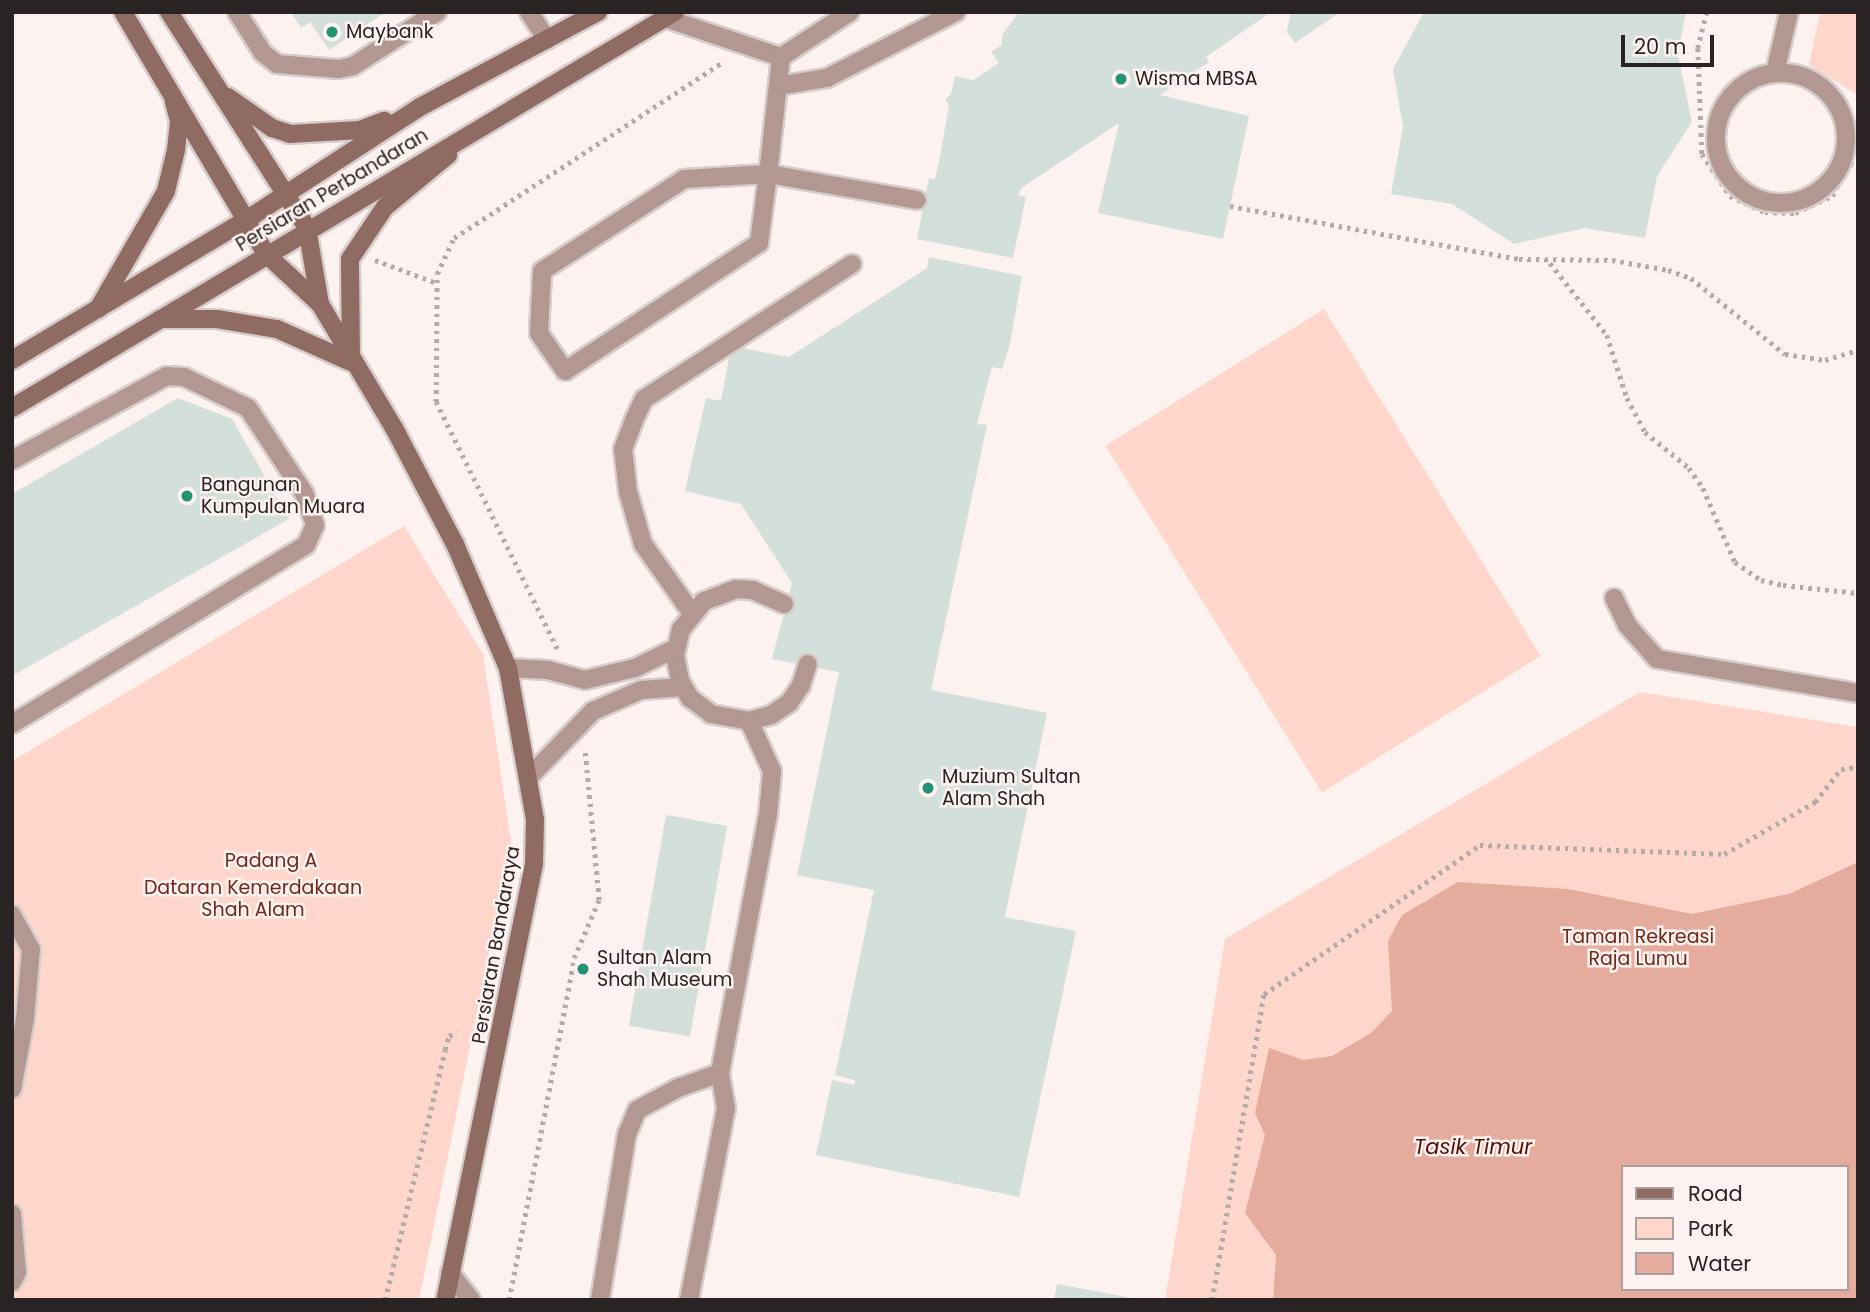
<!DOCTYPE html>
<html>
<head>
<meta charset="utf-8">
<style>
  body { margin:0 }
  #map { position:relative; width:1870px; height:1312px; overflow:hidden; background:#fdf2f0; font-family:Poppins,sans-serif }
  div>[style] { position:absolute }
  [style*='--x'] { left:calc(var(--x)*1px); top:calc(var(--y)*1px); width:calc(var(--w)*1px); rotate:calc(var(--a)*1deg) }
  .green>* { inset:0; background:#fed6cb; transform-origin:0 0 }
  .water>* { inset:0; background:#e5ab9c }
  .building>* { inset:0; background:#d2dfda; transform-origin:0 0 }
  .path>* { height:4.5px; margin-top:-2.25px; transform-origin:0; background:repeating-linear-gradient(90deg,#b4aba9 0 3.5px,transparent 0 8.5px) }
  .roads { filter:drop-shadow(2px 0 #d7cdcb) drop-shadow(-2px 0 #d7cdcb) drop-shadow(0 2px #d7cdcb) drop-shadow(0 -2px #d7cdcb) }
  .lane>* { height:18px; margin:-9px; padding:0 9px; transform-origin:9px; border-radius:9px; background:#b29891 }
  .lane>.ring { margin:-9px; padding:0; box-sizing:content-box; background:none; border:18px solid #b29891; border-radius:50% }
  .secondary>* { height:18px; margin:-9px; padding:0 9px; transform-origin:9px; border-radius:9px; background:#906b62 }
  .dots>* { width:19px; height:19px; translate:-50% -50%; box-sizing:border-box; border:4px solid #fdf2f0; border-radius:50% }
  span { translate:-50% -50%; white-space:nowrap; text-align:center; line-height:1.15; -webkit-text-stroke:5px #fdf2f0; paint-order:stroke }
  .poi-label { font-size:19px; color:#292423 }
  .left { translate:0 -50%; text-align:left }
  .street-label { font-size:19px; color:#292423 }
  .park-label { font-size:19px; color:#6f2919 }
  .water-label { font-size:21px; color:#530f01; font-style:italic }
  .frame { position:absolute; inset:0; border:14px solid #292423; pointer-events:none }
  .legend { position:absolute; left:1621px; top:1165px; width:228px; height:126px; box-sizing:border-box; background:#fdf2f0; border:2px solid #a8a09e; margin:0; padding:9px 12px; list-style:none; font-size:21px; color:#292423 }
  .legend li { display:flex; align-items:center; gap:14px; height:35px }
  .legend b { width:35px; border:2px solid #a8a09e }
  .scale { position:absolute; left:1621px; top:35px; width:93px; height:32px; box-sizing:border-box; border:4px solid #292423; border-top:0; padding-left:9px; font-size:21px; line-height:24px; white-space:nowrap; color:#292423; -webkit-text-stroke:5px #fdf2f0; paint-order:stroke }
</style>
</head>
<body>
<div id="map">
  <div class="green">
    <div style="clip-path:polygon(1820px 12px,1858px 12px,1858px 95px,1809px 65px)"></div>
    <div style="left:1324px;top:309px;width:409px;height:258px;rotate:58deg"></div>
    <div style="clip-path:polygon(404px 526px,483px 654px,511px 842px,419px 1300px,12px 1300px,12px 761px)"></div>
    <div style="clip-path:polygon(evenodd,1640px 692px,1858px 727px,1858px 1300px,1165px 1300px,1225px 939px,1640px 692px,1623px 1167px,1847px 1167px,1847px 1289px,1623px 1289px,1623px 1167px)"></div>
  </div>
  <div class="water">
    <div style="clip-path:polygon(evenodd,1858px 862px,1858px 1300px,1273px 1300px,1276px 1255px,1245px 1213px,1265px 1135px,1255px 1113px,1269px 1048px,1303px 1060px,1332px 1056px,1371px 1033px,1392px 1011px,1388px 941px,1402px 915px,1458px 882px,1568px 889px,1692px 914px,1789px 894px,1858px 862px,1623px 1167px,1847px 1167px,1847px 1289px,1623px 1289px,1623px 1167px)"></div>
  </div>
  <div class="building">
    <div style="clip-path:polygon(291px 12px,386px 12px,329px 50px,310px 22px,301px 28px)"></div>
    <div style="clip-path:polygon(1019px 12px,1271px 12px,1206px 57px,1209px 62px,1160px 95px,1249px 116px,1223px 239px,1098px 213px,1119px 123px,1020px 189px,1019px 196px,1026px 197px,1013px 258px,917px 239px,929px 178px,935px 179px,940px 157px,949px 105px,945px 99px,951px 94px,955px 76px,973px 80px,999px 63px,991px 52px,1002px 45px,1002px 35px)"></div>
    <div style="clip-path:polygon(1291px 12px,1340px 12px,1295px 43px,1287px 32px)"></div>
    <div style="clip-path:polygon(1424px 12px,1686px 12px,1678px 55px,1692px 122px,1657px 176px,1645px 238px,1585px 228px,1514px 244px,1452px 204px,1391px 194px,1403px 127px,1393px 69px)"></div>
    <div style="clip-path:polygon(929px 257px,1022px 276px,1010px 344px,1002px 369px,992px 367px,977px 424px,987px 425px,931px 690px,1047px 713px,1005px 917px,1076px 931px,1019px 1197px,816px 1155px,832px 1080px,854px 1085px,855px 1080px,835px 1075px,874px 890px,797px 875px,839px 672px,772px 659px,792px 583px,741px 504px,685px 491px,706px 398px,721px 401px,731px 346px,789px 357px,927px 268px)"></div>
    <div style="clip-path:polygon(178px 398px,232px 419px,289px 519px,12px 676px,12px 494px)"></div>
    <div style="left:666px;top:815px;width:62px;height:214px;rotate:10deg"></div>
    <div style="clip-path:polygon(1057px 1284px,1132px 1298px,1131px 1300px,1054px 1300px)"></div>
  </div>
  <div class="path">
    <div style="--x:1707;--y:12;--w:37;--a:104"></div>
    <div style="--x:1698;--y:48;--w:106;--a:87.8"></div>
    <div style="--x:1702;--y:154;--w:50;--a:56.3"></div>
    <div style="--x:1730;--y:196;--w:38;--a:25"></div>
    <div style="--x:1765;--y:212;--w:30;--a:2"></div>
    <div style="--x:1795;--y:213;--w:41;--a:-24.7"></div>
    <div style="--x:1832;--y:196;--w:37;--a:-61"></div>
    <div style="--x:1850;--y:164;--w:8;--a:14"></div>
    <div style="--x:1230;--y:206;--w:294;--a:10.4"></div>
    <div style="--x:1519;--y:259;--w:93;--a:0.6"></div>
    <div style="--x:1612;--y:260;--w:57;--a:10.1"></div>
    <div style="--x:1668;--y:270;--w:24;--a:19"></div>
    <div style="--x:1691;--y:278;--w:121;--a:39"></div>
    <div style="--x:1785;--y:354;--w:40;--a:8.5"></div>
    <div style="--x:1825;--y:360;--w:34;--a:-17"></div>
    <div style="--x:375;--y:260;--w:66;--a:20.4"></div>
    <div style="--x:1550;--y:263;--w:92;--a:51.6"></div>
    <div style="--x:1607;--y:335;--w:66;--a:72.4"></div>
    <div style="--x:1627;--y:398;--w:38;--a:62"></div>
    <div style="--x:1645;--y:432;--w:57;--a:39.3"></div>
    <div style="--x:1689;--y:468;--w:24;--a:55"></div>
    <div style="--x:1703;--y:488;--w:81;--a:66.6"></div>
    <div style="--x:1735;--y:562;--w:32;--a:35"></div>
    <div style="--x:1761;--y:580;--w:23;--a:13"></div>
    <div style="--x:1783;--y:585;--w:75;--a:6.1"></div>
    <div style="--x:557;--y:649;--w:275;--a:-116.1"></div>
    <div style="--x:436;--y:402;--w:128;--a:-89.6"></div>
    <div style="--x:437;--y:274;--w:40;--a:-65"></div>
    <div style="--x:454;--y:238;--w:321;--a:-33.2"></div>
    <div style="--x:385;--y:1300;--w:257;--a:-76.5"></div>
    <div style="--x:445;--y:1050;--w:15;--a:-74"></div>
    <div style="--x:449;--y:1036;--w:9;--a:-27"></div>
    <div style="--x:509;--y:1300;--w:348;--a:-79.2"></div>
    <div style="--x:574;--y:958;--w:63;--a:-66.7"></div>
    <div style="--x:599;--y:900;--w:149;--a:-95.4"></div>
    <div style="--x:1212;--y:1300;--w:310;--a:-80.4"></div>
    <div style="--x:1264;--y:994;--w:262;--a:-34.6"></div>
    <div style="--x:1480;--y:845;--w:244;--a:2.1"></div>
    <div style="--x:1724;--y:854;--w:105;--a:-29.7"></div>
    <div style="--x:1815;--y:802;--w:42;--a:-51.8"></div>
    <div style="--x:1841;--y:769;--w:17;--a:-7"></div>
  </div>
  <div class="roads">
    <div class="lane">
      <div style="--x:237;--y:12;--w:49;--a:57.6"></div>
      <div style="--x:263;--y:53;--w:18;--a:38"></div>
      <div style="--x:277;--y:64;--w:62;--a:4.6"></div>
      <div style="--x:339;--y:69;--w:14;--a:-12"></div>
      <div style="--x:353;--y:66;--w:100;--a:-32.7"></div>
      <div style="--x:529;--y:12;--w:33;--a:57"></div>
      <div style="--x:665;--y:18;--w:122;--a:18.6"></div>
      <div style="--x:781;--y:57;--w:82;--a:-33.1"></div>
      <div style="--x:781;--y:57;--w:118;--a:96.3"></div>
      <div style="--x:768;--y:174;--w:70;--a:97.4"></div>
      <div style="--x:759;--y:243;--w:232;--a:146.6"></div>
      <div style="--x:565;--y:371;--w:46;--a:-124.4"></div>
      <div style="--x:539;--y:333;--w:62;--a:-87.2"></div>
      <div style="--x:542;--y:271;--w:169;--a:-32.9"></div>
      <div style="--x:684;--y:179;--w:84;--a:-3.4"></div>
      <div style="--x:768;--y:174;--w:151;--a:9.9"></div>
      <div class="ring" style="left:1716px;top:73px;width:112px;height:112px"></div>
      <div style="--x:1775;--y:73;--w:63;--a:-77.1"></div>
      <div style="--x:778;--y:86;--w:50;--a:-9.3"></div>
      <div style="--x:827;--y:78;--w:145;--a:-27.1"></div>
      <div style="--x:12;--y:460;--w:176;--a:-28.5"></div>
      <div style="--x:167;--y:376;--w:17;--a:3"></div>
      <div style="--x:184;--y:377;--w:71;--a:25.8"></div>
      <div style="--x:248;--y:408;--w:102;--a:56.6"></div>
      <div style="--x:304;--y:493;--w:34;--a:71"></div>
      <div style="--x:315;--y:525;--w:22;--a:114"></div>
      <div style="--x:306;--y:545;--w:344;--a:148.7"></div>
      <div style="--x:1614;--y:598;--w:30;--a:64"></div>
      <div style="--x:1627;--y:625;--w:45;--a:48.6"></div>
      <div style="--x:1657;--y:659;--w:204;--a:9.6"></div>
      <div style="--x:784;--y:604;--w:34;--a:-156"></div>
      <div style="--x:753;--y:590;--w:17;--a:-177"></div>
      <div style="--x:736;--y:589;--w:34;--a:159"></div>
      <div style="--x:704;--y:601;--w:36;--a:129"></div>
      <div style="--x:681;--y:629;--w:27;--a:103"></div>
      <div style="--x:675;--y:655;--w:26;--a:79"></div>
      <div style="--x:680;--y:681;--w:20;--a:60"></div>
      <div style="--x:690;--y:698;--w:26;--a:37"></div>
      <div style="--x:711;--y:714;--w:39;--a:10"></div>
      <div style="--x:749;--y:721;--w:23;--a:-15"></div>
      <div style="--x:771;--y:715;--w:22;--a:-34"></div>
      <div style="--x:789;--y:703;--w:22;--a:-56"></div>
      <div style="--x:801;--y:685;--w:22;--a:-72"></div>
      <div style="--x:691;--y:612;--w:83;--a:-125.2"></div>
      <div style="--x:643;--y:544;--w:54;--a:-106.1"></div>
      <div style="--x:628;--y:492;--w:43;--a:-96.6"></div>
      <div style="--x:623;--y:449;--w:31;--a:-69"></div>
      <div style="--x:634;--y:420;--w:23;--a:-65"></div>
      <div style="--x:644;--y:399;--w:248;--a:-33"></div>
      <div style="--x:508;--y:668;--w:40;--a:2.9"></div>
      <div style="--x:548;--y:670;--w:38;--a:15"></div>
      <div style="--x:585;--y:680;--w:51;--a:-13.5"></div>
      <div style="--x:635;--y:668;--w:46;--a:-26"></div>
      <div style="--x:529;--y:777;--w:92;--a:-45.9"></div>
      <div style="--x:593;--y:711;--w:52;--a:-23.6"></div>
      <div style="--x:641;--y:690;--w:42;--a:-4.1"></div>
      <div style="--x:12;--y:915;--w:39;--a:61"></div>
      <div style="--x:31;--y:949;--w:70;--a:94.9"></div>
      <div style="--x:25;--y:1019;--w:71;--a:100.5"></div>
      <div style="--x:12;--y:1214;--w:58;--a:85.1"></div>
      <div style="--x:17;--y:1272;--w:11;--a:117"></div>
      <div style="--x:450;--y:1273;--w:34;--a:52"></div>
      <div style="--x:600;--y:1300;--w:168;--a:-80.8"></div>
      <div style="--x:627;--y:1134;--w:26;--a:-67"></div>
      <div style="--x:637;--y:1110;--w:47;--a:-28.2"></div>
      <div style="--x:678;--y:1088;--w:45;--a:-19.7"></div>
      <div style="--x:689;--y:1300;--w:196;--a:-79.1"></div>
      <div style="--x:726;--y:1108;--w:36;--a:-100"></div>
      <div style="--x:720;--y:1073;--w:262;--a:-79.5"></div>
      <div style="--x:768;--y:815;--w:44;--a:-84.8"></div>
      <div style="--x:772;--y:771;--w:55;--a:-114.7"></div>
    </div>
    <div class="secondary">
      <div style="--x:123;--y:12;--w:281;--a:59.4"></div>
      <div style="--x:266;--y:254;--w:74;--a:42.8"></div>
      <div style="--x:320;--y:304;--w:144;--a:59.2"></div>
      <div style="--x:394;--y:428;--w:131;--a:62.3"></div>
      <div style="--x:455;--y:544;--w:135;--a:66.9"></div>
      <div style="--x:508;--y:668;--w:154;--a:79.9"></div>
      <div style="--x:535;--y:820;--w:44;--a:91.3"></div>
      <div style="--x:534;--y:864;--w:445;--a:101.5"></div>
      <div style="--x:169;--y:12;--w:256;--a:57.4"></div>
      <div style="--x:307;--y:228;--w:77;--a:80.3"></div>
      <div style="--x:228;--y:97;--w:54;--a:35.2"></div>
      <div style="--x:272;--y:128;--w:19;--a:18"></div>
      <div style="--x:290;--y:134;--w:70;--a:-3.3"></div>
      <div style="--x:360;--y:130;--w:26;--a:-21"></div>
      <div style="--x:98;--y:309;--w:136;--a:-60"></div>
      <div style="--x:166;--y:191;--w:42;--a:-76.3"></div>
      <div style="--x:176;--y:150;--w:29;--a:-84"></div>
      <div style="--x:179;--y:121;--w:20;--a:-105"></div>
      <div style="--x:160;--y:319;--w:57;--a:0"></div>
      <div style="--x:217;--y:319;--w:61;--a:9.5"></div>
      <div style="--x:277;--y:329;--w:81;--a:24"></div>
      <div style="--x:351;--y:359;--w:100;--a:-90.6"></div>
      <div style="--x:350;--y:259;--w:63;--a:-56.1"></div>
      <div style="--x:385;--y:207;--w:82;--a:-39.5"></div>
      <div style="--x:12;--y:360;--w:273;--a:-30.9"></div>
      <div style="--x:246;--y:220;--w:207;--a:-33"></div>
      <div style="--x:420;--y:107;--w:202;--a:-28.1"></div>
      <div style="--x:12;--y:408;--w:772;--a:-30.85"></div>
    </div>
  </div>
  <div class="dots">
    <div style="left:332px;top:32px;background:#229375"></div>
    <div style="left:1121px;top:79px;background:#229375"></div>
    <div style="left:187px;top:496px;background:#229375"></div>
    <div style="left:928px;top:788px;background:#229375"></div>
    <div style="left:583px;top:969px;background:#229375"></div>
  </div>
  <div class="poi-label">
    <span class="left" style="left:346px;top:32px">Maybank</span>
    <span class="left" style="left:1135px;top:79px">Wisma MBSA</span>
    <span class="left" style="left:201px;top:496px">Bangunan<br>Kumpulan Muara</span>
    <span class="left" style="left:942px;top:788px">Muzium Sultan<br>Alam Shah</span>
    <span class="left" style="left:597px;top:969px">Sultan Alam<br>Shah Museum</span>
  </div>
  <div class="street-label">
    <span style="left:332px;top:190px;rotate:-31deg">Persiaran Perbandaran</span>
    <span style="left:496px;top:945px;rotate:-80deg">Persiaran Bandaraya</span>
  </div>
  <div class="park-label">
    <span style="left:271px;top:861px">Padang A</span>
    <span style="left:253px;top:899px">Dataran Kemerdakaan<br>Shah Alam</span>
    <span style="left:1638px;top:948px">Taman Rekreasi<br>Raja Lumu</span>
  </div>
  <div class="water-label">
    <span style="left:1473px;top:1147px">Tasik Timur</span>
  </div>
  <div class="frame"></div>
  <ul class="legend">
  <li><b style="height:9px;background:#906b62"></b>Road</li>
  <li><b style="height:19px;background:#fed6cb"></b>Park</li>
  <li><b style="height:19px;background:#e5ab9c"></b>Water</li>
  </ul>
  <div class="scale">20 m</div>
</div>
</body>
</html>
